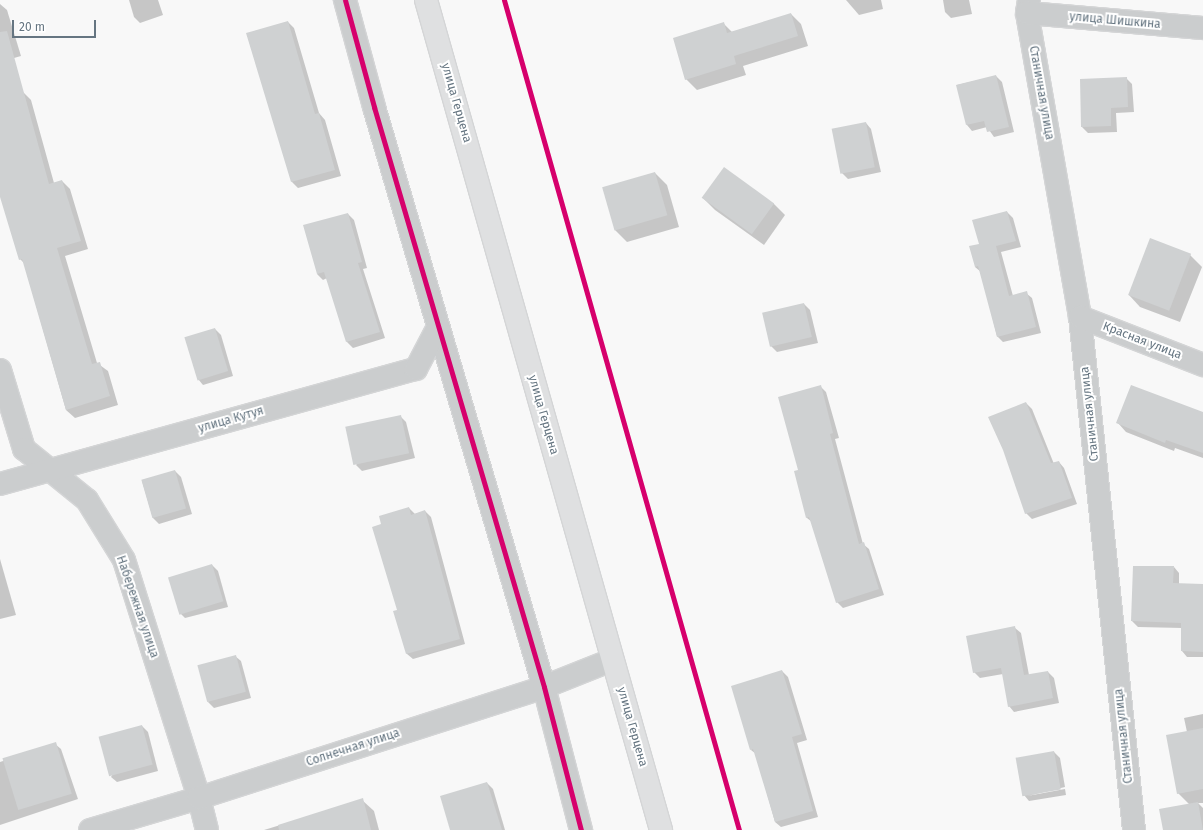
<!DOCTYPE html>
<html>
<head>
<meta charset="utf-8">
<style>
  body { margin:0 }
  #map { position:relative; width:1203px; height:830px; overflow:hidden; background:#f8f8f8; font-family:"Fira Sans",sans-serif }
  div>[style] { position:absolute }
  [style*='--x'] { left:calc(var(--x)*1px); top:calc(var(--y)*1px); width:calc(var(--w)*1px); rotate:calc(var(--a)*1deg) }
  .shadow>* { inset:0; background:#0003 }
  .building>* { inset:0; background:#cfd1d2; transform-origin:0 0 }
  .roads { filter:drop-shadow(1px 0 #d4d5d6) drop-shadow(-1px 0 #d4d5d6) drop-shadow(0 1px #d4d5d6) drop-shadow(0 -1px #d4d5d6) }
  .minor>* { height:22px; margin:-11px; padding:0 11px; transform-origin:11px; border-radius:11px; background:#cbcdce }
  .secondary>* { height:22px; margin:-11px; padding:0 11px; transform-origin:11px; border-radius:11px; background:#dfe0e1 }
  .cycleway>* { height:5px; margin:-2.5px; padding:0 2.5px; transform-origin:2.5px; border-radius:2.5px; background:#d6006c }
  span { translate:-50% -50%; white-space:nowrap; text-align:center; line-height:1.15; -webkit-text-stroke:4px #fff; paint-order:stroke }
  .street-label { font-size:12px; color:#657581 }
  .scale { position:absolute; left:12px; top:20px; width:84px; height:18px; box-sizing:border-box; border:2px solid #657581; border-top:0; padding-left:5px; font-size:12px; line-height:14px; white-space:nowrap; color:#657581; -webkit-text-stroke:3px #fff; paint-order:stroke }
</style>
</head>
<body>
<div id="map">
  <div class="shadow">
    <div style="clip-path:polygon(129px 0,158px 0,163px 15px,140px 23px,134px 17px)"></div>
    <div style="clip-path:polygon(846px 0,881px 0,883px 9px,859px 15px)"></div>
    <div style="clip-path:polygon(943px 0,969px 0,972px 14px,951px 18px,945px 12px)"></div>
    <div style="clip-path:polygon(0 4px,7px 10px,21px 56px,0 62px)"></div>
    <div style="clip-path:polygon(791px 14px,801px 24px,808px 46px,743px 66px,746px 75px,697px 90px,686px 79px,723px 23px,732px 32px)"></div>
    <div style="clip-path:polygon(288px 22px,294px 28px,319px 113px,325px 120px,341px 176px,298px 188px,292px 182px,247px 34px)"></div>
    <div style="clip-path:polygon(996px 76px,1002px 82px,1014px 132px,994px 137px,987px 127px,972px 131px,967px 125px,957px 85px)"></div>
    <div style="clip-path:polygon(1126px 78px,1132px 84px,1134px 112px,1116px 113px,1117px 132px,1088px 133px,1082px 127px,1081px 80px)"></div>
    <div style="clip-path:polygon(23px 92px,31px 100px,54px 183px,62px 181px,70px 189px,88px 249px,65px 256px,97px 363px,108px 371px,118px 405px,75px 418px,66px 410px,24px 263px,20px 259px,0 193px,0 99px)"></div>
    <div style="clip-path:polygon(866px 123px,871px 129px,881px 172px,848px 179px,842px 173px)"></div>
    <div style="clip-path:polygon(655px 173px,667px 185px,679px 227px,627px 242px,615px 230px)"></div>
    <div style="clip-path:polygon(703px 198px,773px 203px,785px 215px,764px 245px,715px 210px)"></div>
    <div style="clip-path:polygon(1007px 212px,1013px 218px,1021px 247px,1001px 252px,1013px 296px,1026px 293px,1032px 298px,1041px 333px,1003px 342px,997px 336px,981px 272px,975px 267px,980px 244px)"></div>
    <div style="clip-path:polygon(348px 214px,354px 220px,367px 268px,363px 269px,385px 338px,353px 348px,347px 342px,327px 278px,323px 280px,317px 274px)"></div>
    <div style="clip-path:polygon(1190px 255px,1202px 267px,1180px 322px,1140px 307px,1129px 295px)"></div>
    <div style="clip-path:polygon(804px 304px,810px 310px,818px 343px,777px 352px,771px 346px)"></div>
    <div style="clip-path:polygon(215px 329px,221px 335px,233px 376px,203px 385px,198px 379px)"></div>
    <div style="clip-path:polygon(820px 386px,826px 392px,839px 438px,835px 439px,863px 544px,869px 549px,884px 595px,843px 608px,837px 602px,812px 522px,807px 518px,795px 472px,799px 471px)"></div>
    <div style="clip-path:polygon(1026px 403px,1032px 409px,1054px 464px,1059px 462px,1064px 468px,1077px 504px,1032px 519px,1026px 513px)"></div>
    <div style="clip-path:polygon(1203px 414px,1203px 458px,1175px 448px,1174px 451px,1126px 432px,1118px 423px)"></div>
    <div style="clip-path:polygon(400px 416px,406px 422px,415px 458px,362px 471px,356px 465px)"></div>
    <div style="clip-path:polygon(175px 471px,181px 477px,192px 514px,159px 524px,153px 518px,142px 481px)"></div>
    <div style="clip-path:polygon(409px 508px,415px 514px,425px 511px,431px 517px,465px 644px,413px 659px,407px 654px,399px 610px)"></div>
    <div style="clip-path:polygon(0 559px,16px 615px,0 619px)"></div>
    <div style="clip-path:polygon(212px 565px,218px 571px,228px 607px,185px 618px,180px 613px)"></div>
    <div style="clip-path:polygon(1174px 567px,1179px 573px,1179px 585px,1203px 585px,1203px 657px,1187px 657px,1182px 651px,1182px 628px,1138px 627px,1132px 621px)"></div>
    <div style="clip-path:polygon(1015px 628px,1021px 633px,1029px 675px,1048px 672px,1054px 678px,1059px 703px,1014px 712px,1009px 706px,1003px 674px,980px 678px,974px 672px)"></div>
    <div style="clip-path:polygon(235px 656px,241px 661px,251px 698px,214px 708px,208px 702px)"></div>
    <div style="clip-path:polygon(782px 671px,788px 677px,807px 740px,797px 743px,818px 817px,781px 827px,775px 822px,756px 754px,751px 750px)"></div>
    <div style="clip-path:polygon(1203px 714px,1203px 803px,1198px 803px,1203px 808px,1203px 830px,1164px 830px,1189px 804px,1178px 793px,1187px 732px,1184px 718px)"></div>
    <div style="clip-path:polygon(142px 726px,148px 732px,158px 771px,117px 782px,111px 777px)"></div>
    <div style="clip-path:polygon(55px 744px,61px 749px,78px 799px,0 825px,0 762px)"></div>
    <div style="clip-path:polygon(1054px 752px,1060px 758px,1065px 787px,1027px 796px,1065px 789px,1066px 795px,1029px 801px,1024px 795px)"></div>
    <div style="clip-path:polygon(487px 783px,493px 789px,505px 830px,452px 830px)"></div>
    <div style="clip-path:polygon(362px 800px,374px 811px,379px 830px,264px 830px)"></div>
  </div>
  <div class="building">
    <div style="clip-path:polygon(791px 13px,798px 36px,734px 56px,736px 64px,685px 80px,673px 38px,724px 22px,727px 33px)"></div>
    <div style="clip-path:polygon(288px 21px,315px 114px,319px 113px,335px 170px,291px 182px,246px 33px)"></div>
    <div style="clip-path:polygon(7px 31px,49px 184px,62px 180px,81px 241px,57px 248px,92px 364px,100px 362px,110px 396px,66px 410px,22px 259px,19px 260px,0 197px,0 32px)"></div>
    <div style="clip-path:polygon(996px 75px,1009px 127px,987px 132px,984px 121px,966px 125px,956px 85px)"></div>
    <div style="clip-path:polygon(1127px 77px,1128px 107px,1111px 108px,1111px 126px,1081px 127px,1080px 79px)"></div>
    <div style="left:866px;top:122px;width:46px;height:35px;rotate:79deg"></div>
    <div style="left:724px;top:167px;width:62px;height:38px;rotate:36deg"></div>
    <div style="left:655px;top:172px;width:45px;height:55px;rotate:74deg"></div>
    <div style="clip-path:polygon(1007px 211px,1016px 241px,996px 246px,1009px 296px,1027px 291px,1036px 327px,997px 337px,978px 266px,975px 267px,969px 246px,979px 244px,972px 220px)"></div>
    <div style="clip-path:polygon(348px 213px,362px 262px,358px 263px,380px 332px,346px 342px,324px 272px,317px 274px,303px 225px)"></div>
    <div style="left:1150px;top:238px;width:44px;height:61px;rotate:21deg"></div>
    <div style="left:804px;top:303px;width:35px;height:43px;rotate:77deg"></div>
    <div style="left:215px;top:328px;width:45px;height:32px;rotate:73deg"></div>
    <div style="clip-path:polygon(821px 385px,833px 433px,830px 434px,859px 544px,864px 542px,879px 589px,836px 603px,809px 517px,806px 518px,794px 471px,798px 470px,778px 397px)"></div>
    <div style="clip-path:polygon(1131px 385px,1203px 412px,1203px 453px,1166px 440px,1165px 443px,1116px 423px)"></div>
    <div style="clip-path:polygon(1026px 402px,1051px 463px,1059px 461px,1072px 498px,1025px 514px,1003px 450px,988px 417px)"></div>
    <div style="left:401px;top:415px;width:39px;height:57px;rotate:78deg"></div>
    <div style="left:175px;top:470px;width:40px;height:35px;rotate:74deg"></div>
    <div style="clip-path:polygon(409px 507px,411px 515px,425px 510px,460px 639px,406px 654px,393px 611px,397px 610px,372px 527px,381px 524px,379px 516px)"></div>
    <div style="left:212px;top:564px;width:39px;height:46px;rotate:73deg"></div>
    <div style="clip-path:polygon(1133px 566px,1174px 566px,1173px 583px,1203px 584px,1203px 652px,1181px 651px,1181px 623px,1131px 621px)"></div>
    <div style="clip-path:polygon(1015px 626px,1024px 675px,1048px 671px,1053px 698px,1008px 707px,1001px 668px,973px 673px,966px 636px)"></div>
    <div style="left:236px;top:655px;width:38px;height:40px;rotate:75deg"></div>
    <div style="clip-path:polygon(782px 670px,802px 734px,792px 737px,813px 811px,775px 822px,753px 749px,750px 750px,731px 686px)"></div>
    <div style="left:142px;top:725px;width:41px;height:45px;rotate:75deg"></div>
    <div style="clip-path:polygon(1203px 728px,1203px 789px,1177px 794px,1166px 735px)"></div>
    <div style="left:56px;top:742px;width:54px;height:56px;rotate:73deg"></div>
    <div style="left:1054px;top:751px;width:39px;height:39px;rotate:80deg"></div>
    <div style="clip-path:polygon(487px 782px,502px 830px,450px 830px,440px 796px)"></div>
    <div style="clip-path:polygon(363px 798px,371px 830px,279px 830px,278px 825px)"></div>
    <div style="clip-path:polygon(1198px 802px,1203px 830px,1163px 830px,1159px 809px)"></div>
  </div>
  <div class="roads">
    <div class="minor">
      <div style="--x:345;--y:0;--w:111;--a:74.8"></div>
      <div style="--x:374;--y:107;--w:604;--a:73.66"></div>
      <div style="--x:544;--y:687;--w:148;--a:75.5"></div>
      <div style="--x:1029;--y:0;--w:13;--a:99"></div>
      <div style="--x:1027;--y:13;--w:309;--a:80.1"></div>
      <div style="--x:1080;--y:317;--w:516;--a:83.99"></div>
      <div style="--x:1027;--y:13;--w:177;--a:4.9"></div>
      <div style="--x:1080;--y:317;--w:132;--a:21.3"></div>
      <div style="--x:0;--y:370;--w:83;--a:73.1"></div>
      <div style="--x:24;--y:449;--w:81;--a:39"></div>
      <div style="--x:87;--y:500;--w:70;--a:58.3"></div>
      <div style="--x:124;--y:560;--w:250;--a:72.5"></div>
      <div style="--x:199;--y:798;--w:33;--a:76"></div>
      <div style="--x:0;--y:484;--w:432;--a:-15.5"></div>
      <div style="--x:416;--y:369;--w:47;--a:-62.4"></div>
      <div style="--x:90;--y:830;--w:114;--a:-16.4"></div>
      <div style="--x:199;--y:798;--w:362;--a:-17.8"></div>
      <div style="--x:544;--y:687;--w:73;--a:-21.7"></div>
    </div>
    <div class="secondary">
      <div style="--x:426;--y:0;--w:863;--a:74.19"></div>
    </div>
  </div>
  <div class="cycleway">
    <div style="--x:345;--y:0;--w:111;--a:74.8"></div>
    <div style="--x:374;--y:107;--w:604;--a:73.66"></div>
    <div style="--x:544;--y:687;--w:148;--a:75.5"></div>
    <div style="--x:504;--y:0;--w:863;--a:74.19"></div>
  </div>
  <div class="street-label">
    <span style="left:1115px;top:21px;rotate:5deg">улица Шишкина</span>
    <span style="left:1041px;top:93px;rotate:80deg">Станичная улица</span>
    <span style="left:456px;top:103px;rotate:74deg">улица Герцена</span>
    <span style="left:1142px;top:341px;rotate:21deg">Красная улица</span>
    <span style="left:1090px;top:414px;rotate:-96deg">Станичная улица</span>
    <span style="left:543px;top:415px;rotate:74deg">улица Герцена</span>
    <span style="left:231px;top:420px;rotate:-16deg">улица Кутуя</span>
    <span style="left:137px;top:607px;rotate:71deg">Набережная улица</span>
    <span style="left:632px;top:727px;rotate:74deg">улица Герцена</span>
    <span style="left:1124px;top:736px;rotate:-96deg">Станичная улица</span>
    <span style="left:353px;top:748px;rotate:-18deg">Солнечная улица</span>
  </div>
  <div class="scale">20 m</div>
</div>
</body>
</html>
